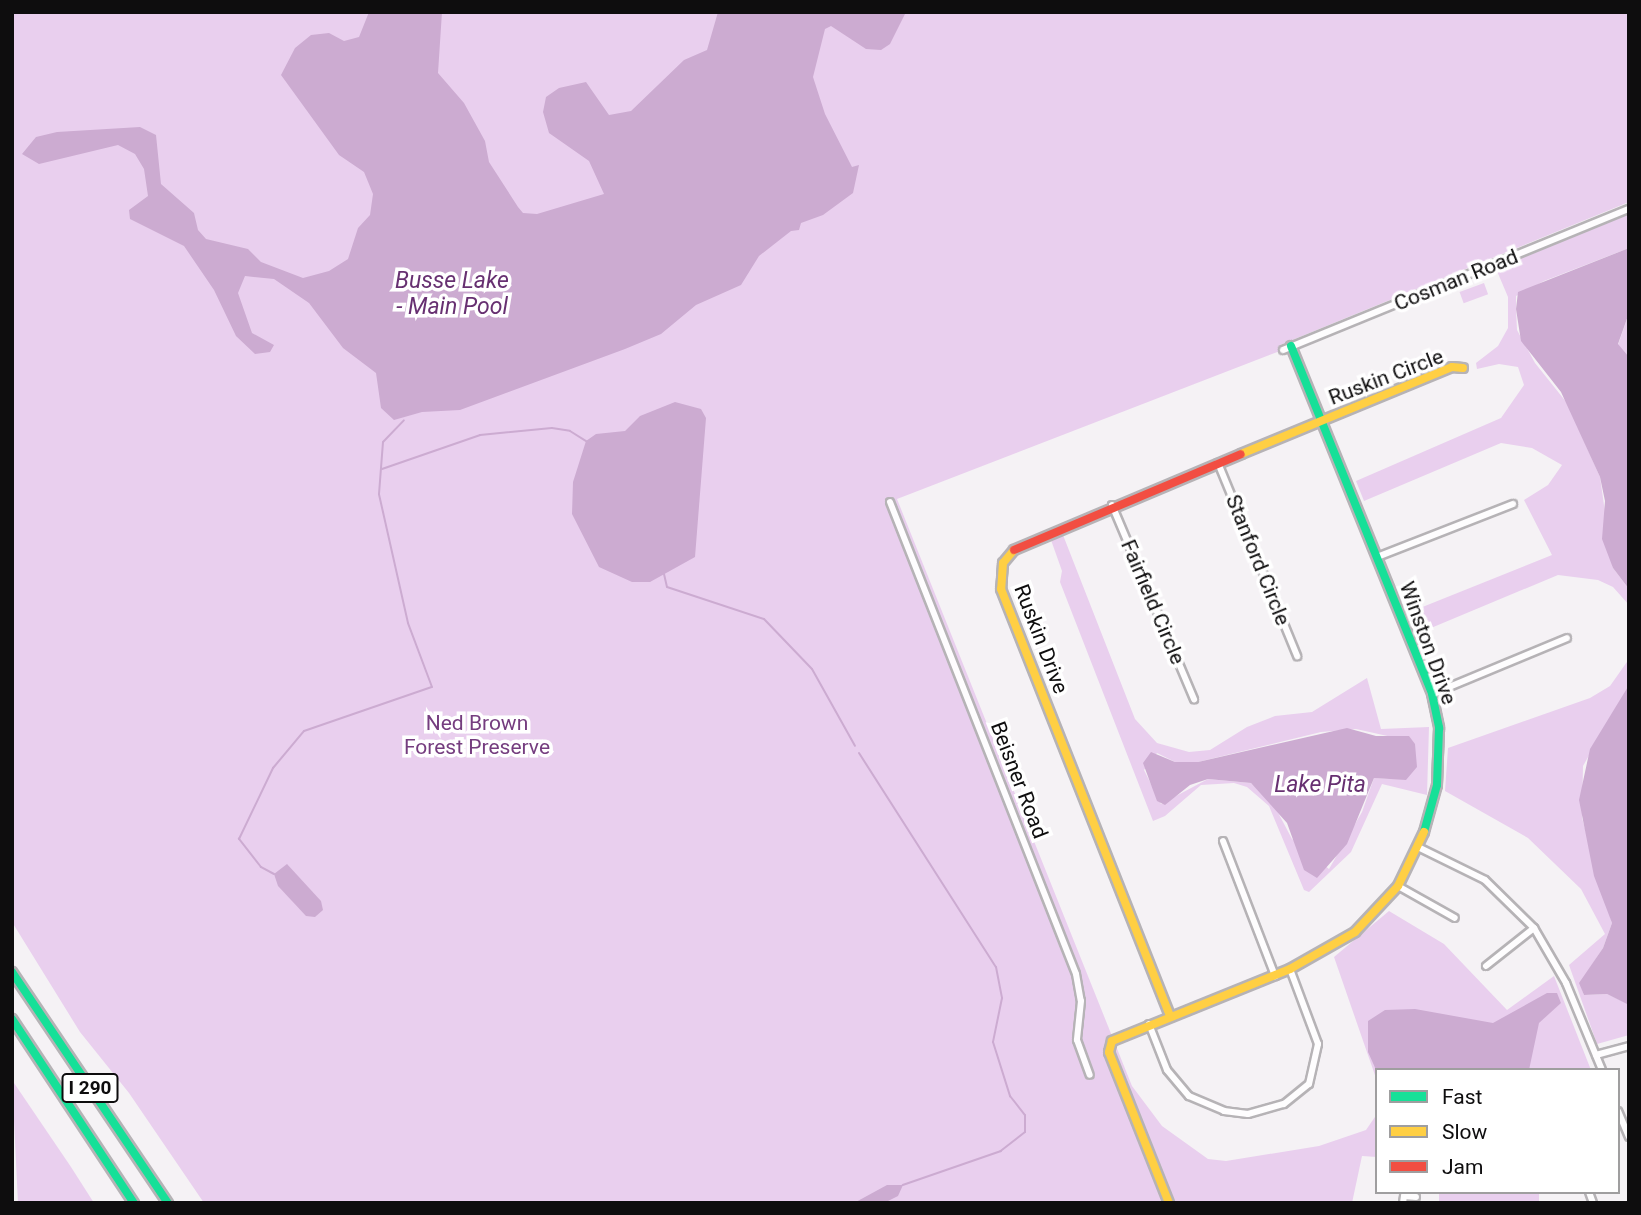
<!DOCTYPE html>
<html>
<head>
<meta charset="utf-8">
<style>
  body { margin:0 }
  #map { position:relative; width:1641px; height:1215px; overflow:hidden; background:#f5f2f5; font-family:Roboto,sans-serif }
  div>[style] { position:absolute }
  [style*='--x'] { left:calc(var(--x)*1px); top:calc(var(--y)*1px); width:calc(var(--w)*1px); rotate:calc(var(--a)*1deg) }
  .green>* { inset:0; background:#e9cfee; transform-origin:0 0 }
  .water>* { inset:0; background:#ccabd1 }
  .stream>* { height:2px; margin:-1px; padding:0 1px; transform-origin:1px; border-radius:1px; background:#ccabd1 }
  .roads { filter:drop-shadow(2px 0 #b6b3b6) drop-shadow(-2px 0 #b6b3b6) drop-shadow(0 2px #b6b3b6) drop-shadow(0 -2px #b6b3b6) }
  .street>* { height:6px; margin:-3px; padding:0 3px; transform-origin:3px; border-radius:3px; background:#fefdfe }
  .fast>* { height:8px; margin:-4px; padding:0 4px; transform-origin:4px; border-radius:4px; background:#16e098 }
  .slow>* { height:8px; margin:-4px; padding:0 4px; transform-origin:4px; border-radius:4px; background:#ffcf43 }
  .jam>* { height:8px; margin:-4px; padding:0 4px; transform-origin:4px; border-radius:4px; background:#f24e42 }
  span { translate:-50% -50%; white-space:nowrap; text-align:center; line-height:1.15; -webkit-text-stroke:7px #fff; paint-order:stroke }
  .shield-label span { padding:2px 5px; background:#fff; border:2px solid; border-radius:5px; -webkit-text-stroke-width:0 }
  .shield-label { font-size:19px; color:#0e0d0e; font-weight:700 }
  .street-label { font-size:21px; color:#0e0d0e }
  .park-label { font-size:21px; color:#753d7f }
  .water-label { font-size:23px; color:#673071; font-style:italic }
  .frame { position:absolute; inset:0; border:14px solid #0e0d0e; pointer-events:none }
  .legend { position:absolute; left:1375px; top:1068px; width:245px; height:126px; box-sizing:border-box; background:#fff; border:2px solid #9f9e9f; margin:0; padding:9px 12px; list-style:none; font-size:21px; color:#0e0d0e }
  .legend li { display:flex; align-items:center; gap:14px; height:35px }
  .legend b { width:35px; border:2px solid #9f9e9f }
</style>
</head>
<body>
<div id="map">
  <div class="green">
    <div style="clip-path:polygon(12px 12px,1629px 12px,1629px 202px,1280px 345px,1280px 351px,897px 499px,1132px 1086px,1162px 1126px,1208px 1159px,1226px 1161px,1319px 1146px,1366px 1130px,1377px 1114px,1377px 1157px,1362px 1156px,1352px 1203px,204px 1203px,129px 1093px,80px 1032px,12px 922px)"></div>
    <div style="clip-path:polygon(1629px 209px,1629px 248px,1544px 281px,1516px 296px,1516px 309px,1517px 330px,1535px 363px,1567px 403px,1600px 477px,1613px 568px,1629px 589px,1629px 605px,1613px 587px,1598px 580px,1558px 575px,1419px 633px,1410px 612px,1552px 555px,1524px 500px,1548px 485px,1562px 465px,1532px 448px,1501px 443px,1364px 501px,1356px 481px,1501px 418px,1524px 385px,1518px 367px,1499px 364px,1477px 369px,1476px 363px,1498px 346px,1508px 328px,1508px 297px,1494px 264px)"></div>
    <div style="left:1484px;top:283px;width:12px;height:26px;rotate:70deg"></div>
    <div style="clip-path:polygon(1629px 313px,1629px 357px,1618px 345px)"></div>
    <div style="clip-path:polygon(evenodd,1063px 535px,1135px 719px,1157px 743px,1189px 752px,1210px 750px,1247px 727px,1275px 716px,1312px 712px,1367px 678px,1381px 729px,1429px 727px,1427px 795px,1382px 784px,1351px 852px,1309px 892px,1304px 890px,1269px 806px,1247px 787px,1234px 783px,1201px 785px,1165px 816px,1153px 821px,1060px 582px,1062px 571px,1051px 540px,1063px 535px,1356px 729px,1392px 737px,1394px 779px,1374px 778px,1362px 812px,1329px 869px,1292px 839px,1273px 803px,1251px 783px,1208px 779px,1161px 804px,1144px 770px,1157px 753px,1175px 762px,1198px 762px,1321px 732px,1356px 729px)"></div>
    <div style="clip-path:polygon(1629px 659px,1629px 685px,1583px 766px,1582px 818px,1612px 923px,1603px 948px,1580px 983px,1584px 995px,1607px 994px,1628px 1004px,1629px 1035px,1597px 1044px,1569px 965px,1605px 934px,1581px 889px,1528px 838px,1445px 791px,1448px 748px,1590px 698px,1610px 686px)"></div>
    <div style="clip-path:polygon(1389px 911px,1444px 944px,1507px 1010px,1554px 976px,1591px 1070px,1377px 1070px,1377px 1081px,1334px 957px)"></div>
    <div style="clip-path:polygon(12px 1080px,71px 1167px,94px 1203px,18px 1203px)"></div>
    <div style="left:1439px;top:1192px;width:100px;height:11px"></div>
  </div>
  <div class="water">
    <div style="clip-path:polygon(369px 12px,442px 12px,438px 73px,464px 103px,485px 141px,489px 162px,518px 207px,523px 213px,537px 214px,604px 194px,589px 161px,549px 133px,543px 112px,546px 97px,559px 88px,586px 82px,609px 115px,631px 111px,684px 60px,707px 50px,718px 12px,906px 12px,890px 44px,881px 50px,866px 49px,831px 26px,825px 29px,813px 77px,825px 114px,852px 167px,859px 165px,853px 193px,823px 215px,801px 223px,799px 230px,791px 231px,759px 256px,741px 285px,696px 305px,661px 334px,625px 349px,460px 410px,422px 412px,394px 420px,381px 408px,376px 373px,343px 348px,309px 303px,274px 279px,245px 276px,238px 293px,252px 333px,274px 345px,270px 352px,255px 354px,236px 336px,214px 290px,184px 246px,130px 219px,129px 210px,148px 196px,144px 169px,135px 154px,118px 145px,39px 164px,22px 154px,36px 137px,57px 132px,140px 127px,156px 135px,161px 184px,194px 213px,198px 230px,206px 239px,248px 249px,261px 262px,303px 278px,329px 271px,348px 259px,358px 228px,370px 215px,373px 194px,364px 172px,339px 155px,281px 75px,295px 48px,311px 35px,329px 33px,344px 41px,359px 37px)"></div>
    <div style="clip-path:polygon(1629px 248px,1629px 313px,1618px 344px,1629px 357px,1629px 589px,1613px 568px,1602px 539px,1605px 501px,1600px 477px,1561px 392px,1521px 341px,1516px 309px,1518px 292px)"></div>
    <div style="clip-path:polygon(675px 402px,701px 409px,706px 418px,695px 557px,650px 582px,632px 582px,599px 567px,572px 514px,573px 482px,586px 441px,596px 434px,625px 431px,640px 416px)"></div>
    <div style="clip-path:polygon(1629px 685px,1629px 1005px,1607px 994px,1584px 995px,1579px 983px,1603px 948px,1612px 923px,1594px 876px,1579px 800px,1590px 749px)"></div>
    <div style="clip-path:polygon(1347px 728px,1376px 736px,1409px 736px,1415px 744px,1417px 767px,1406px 780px,1374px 778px,1347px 844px,1317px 878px,1304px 870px,1287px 823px,1251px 783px,1208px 779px,1190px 785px,1165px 805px,1157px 801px,1143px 763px,1151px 752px,1175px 762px,1198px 762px)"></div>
    <div style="clip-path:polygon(287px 864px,321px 901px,323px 910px,315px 917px,306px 916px,278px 886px,274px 874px)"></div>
    <div style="clip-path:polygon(1547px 993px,1557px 993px,1561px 1003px,1539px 1023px,1529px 1070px,1377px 1072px,1368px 1052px,1368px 1021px,1385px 1010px,1415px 1009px,1493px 1023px)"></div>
    <div style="clip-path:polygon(887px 1185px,903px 1185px,898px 1196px,884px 1203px,854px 1203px)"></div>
  </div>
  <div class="stream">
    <div style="--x:382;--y:469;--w:104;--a:-19.1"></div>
    <div style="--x:480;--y:435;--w:72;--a:-5.6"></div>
    <div style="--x:552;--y:428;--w:18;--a:9"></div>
    <div style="--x:570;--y:431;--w:19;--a:32"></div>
    <div style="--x:664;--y:574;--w:13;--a:77"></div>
    <div style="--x:667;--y:587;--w:102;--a:18.3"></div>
    <div style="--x:764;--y:619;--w:69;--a:46.2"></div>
    <div style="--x:812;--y:669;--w:88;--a:60.8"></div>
    <div style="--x:859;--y:753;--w:254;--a:57.4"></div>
    <div style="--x:996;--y:967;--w:32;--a:79"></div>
    <div style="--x:1002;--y:998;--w:45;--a:101.6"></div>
    <div style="--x:993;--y:1042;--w:57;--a:72.5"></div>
    <div style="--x:1010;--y:1096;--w:24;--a:52"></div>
    <div style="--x:1025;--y:1115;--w:17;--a:90"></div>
    <div style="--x:1025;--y:1132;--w:31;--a:142"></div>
    <div style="--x:1001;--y:1151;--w:104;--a:160.9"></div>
    <div style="--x:274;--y:874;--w:15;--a:-152"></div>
    <div style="--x:261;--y:867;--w:36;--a:-128"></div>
    <div style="--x:239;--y:839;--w:79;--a:-64.4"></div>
    <div style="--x:273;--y:768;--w:48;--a:-50"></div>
    <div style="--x:304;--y:731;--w:135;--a:-19"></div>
    <div style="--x:432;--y:687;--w:68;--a:-110.6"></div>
    <div style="--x:408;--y:623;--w:132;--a:-102.7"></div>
    <div style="--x:379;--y:494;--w:52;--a:-85.6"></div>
    <div style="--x:383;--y:442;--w:30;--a:-46"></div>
  </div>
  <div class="roads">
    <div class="street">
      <div style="--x:1283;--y:350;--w:374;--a:-22.2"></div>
      <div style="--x:1218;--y:463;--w:209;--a:67.7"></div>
      <div style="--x:890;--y:502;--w:507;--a:68.49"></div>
      <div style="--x:1076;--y:974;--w:27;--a:80"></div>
      <div style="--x:1081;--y:1001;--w:39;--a:96"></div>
      <div style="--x:1077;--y:1040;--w:37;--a:70"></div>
      <div style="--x:1112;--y:505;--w:211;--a:67.1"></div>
      <div style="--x:1377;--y:557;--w:146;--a:-21.3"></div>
      <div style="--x:1432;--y:694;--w:146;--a:-22.5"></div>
      <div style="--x:1223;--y:841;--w:145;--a:68.9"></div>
      <div style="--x:1420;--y:848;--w:72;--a:26.2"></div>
      <div style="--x:1485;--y:880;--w:69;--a:44.4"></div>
      <div style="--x:1534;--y:928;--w:64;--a:59.8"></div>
      <div style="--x:1566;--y:983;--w:94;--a:67.5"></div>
      <div style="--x:1398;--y:886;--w:65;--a:29.3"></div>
      <div style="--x:1486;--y:966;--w:61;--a:-38.4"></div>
      <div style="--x:1149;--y:1024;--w:49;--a:68.6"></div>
      <div style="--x:1167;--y:1070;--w:34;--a:50"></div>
      <div style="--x:1189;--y:1096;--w:38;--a:23"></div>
      <div style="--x:1224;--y:1111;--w:24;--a:7"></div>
      <div style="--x:1248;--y:1114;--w:37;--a:-16"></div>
      <div style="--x:1284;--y:1104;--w:32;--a:-39"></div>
      <div style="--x:1309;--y:1084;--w:41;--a:-77.3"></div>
      <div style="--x:1318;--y:1044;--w:80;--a:-110.5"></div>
      <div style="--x:1596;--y:1055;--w:34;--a:-15"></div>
      <div style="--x:1618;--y:1111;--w:28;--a:67"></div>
      <div style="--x:1589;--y:1192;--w:12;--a:70"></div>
      <div style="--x:1403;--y:1203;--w:7;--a:-82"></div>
      <div style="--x:1404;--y:1196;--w:12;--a:5"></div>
    </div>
    <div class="fast">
      <div style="--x:1291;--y:346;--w:375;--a:67.9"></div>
      <div style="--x:1432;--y:694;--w:35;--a:78"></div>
      <div style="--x:1439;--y:728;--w:57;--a:92"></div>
      <div style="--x:1437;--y:785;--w:49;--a:105.5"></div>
      <div style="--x:12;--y:972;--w:279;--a:56"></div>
      <div style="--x:12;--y:1019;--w:221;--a:56.5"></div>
    </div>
    <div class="slow">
      <div style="--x:1241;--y:454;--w:228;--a:-22.4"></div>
      <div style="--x:1452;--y:367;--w:11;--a:5"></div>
      <div style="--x:1014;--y:550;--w:17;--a:130"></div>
      <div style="--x:1003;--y:563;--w:26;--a:94"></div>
      <div style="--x:1001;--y:589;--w:459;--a:68.4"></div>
      <div style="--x:1169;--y:1203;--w:162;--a:-111.7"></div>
      <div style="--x:1109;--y:1052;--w:11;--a:-75"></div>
      <div style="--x:1112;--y:1041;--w:192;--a:-22"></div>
      <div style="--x:1290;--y:969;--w:75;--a:-29.6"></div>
      <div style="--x:1355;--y:932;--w:63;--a:-46.9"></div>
      <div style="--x:1398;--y:886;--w:60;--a:-64.3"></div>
    </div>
    <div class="jam">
      <div style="--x:1014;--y:550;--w:246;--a:-22.9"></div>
    </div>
  </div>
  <div class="shield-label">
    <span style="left:90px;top:1088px">I 290</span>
  </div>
  <div class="street-label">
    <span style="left:1456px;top:280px;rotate:-22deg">Cosman Road</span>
    <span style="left:1386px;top:377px;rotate:-21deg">Ruskin Circle</span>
    <span style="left:1258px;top:560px;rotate:68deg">Stanford Circle</span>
    <span style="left:1153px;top:602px;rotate:67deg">Fairfield Circle</span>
    <span style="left:1041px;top:639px;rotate:69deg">Ruskin Drive</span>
    <span style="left:1428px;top:643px;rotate:70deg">Winston Drive</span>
    <span style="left:1019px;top:780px;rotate:69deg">Beisner Road</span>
  </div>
  <div class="park-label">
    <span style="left:477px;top:735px">Ned Brown<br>Forest Preserve</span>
  </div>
  <div class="water-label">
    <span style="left:452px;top:294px">Busse Lake<br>- Main Pool</span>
    <span style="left:1320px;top:785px">Lake Pita</span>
  </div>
  <div class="frame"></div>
  <ul class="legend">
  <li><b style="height:9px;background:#16e098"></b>Fast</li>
  <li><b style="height:9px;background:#ffcf43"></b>Slow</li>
  <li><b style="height:9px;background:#f24e42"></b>Jam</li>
  </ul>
</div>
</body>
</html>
